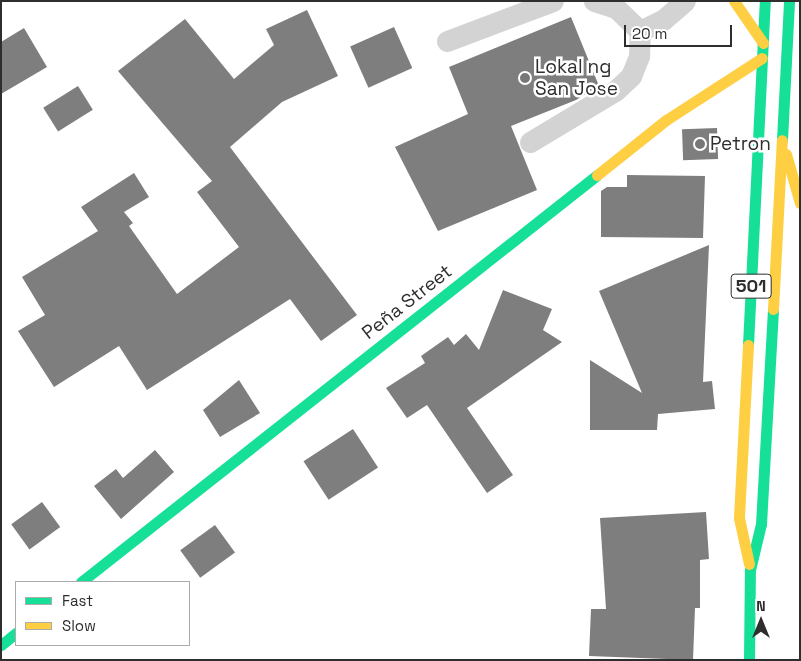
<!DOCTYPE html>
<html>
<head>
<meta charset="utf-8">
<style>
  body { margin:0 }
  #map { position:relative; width:801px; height:661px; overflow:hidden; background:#fff; font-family:"Space Grotesk",sans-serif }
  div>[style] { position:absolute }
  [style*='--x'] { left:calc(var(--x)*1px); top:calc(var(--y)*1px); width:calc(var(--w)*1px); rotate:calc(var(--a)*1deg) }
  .building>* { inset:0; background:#7e7e7e; transform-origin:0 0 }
  .lane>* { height:21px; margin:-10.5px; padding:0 10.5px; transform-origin:10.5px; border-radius:10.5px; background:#d3d3d3 }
  .fast>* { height:11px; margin:-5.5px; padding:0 5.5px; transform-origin:5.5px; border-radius:5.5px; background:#16e098 }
  .slow>* { height:11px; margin:-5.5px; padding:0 5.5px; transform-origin:5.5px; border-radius:5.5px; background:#ffcf43 }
  .dots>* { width:14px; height:14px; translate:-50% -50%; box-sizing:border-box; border:2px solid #fff; border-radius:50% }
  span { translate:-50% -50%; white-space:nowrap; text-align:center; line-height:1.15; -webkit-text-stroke:5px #fff; paint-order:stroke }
  .shield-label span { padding:1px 4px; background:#fff; border:1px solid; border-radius:4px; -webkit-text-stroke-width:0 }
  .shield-label { font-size:18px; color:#2e2e2e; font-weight:700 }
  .poi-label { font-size:19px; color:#2e2e2e }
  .left { translate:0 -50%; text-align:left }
  .street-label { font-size:19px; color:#2e2e2e }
  .frame { position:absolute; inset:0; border:2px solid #2e2e2e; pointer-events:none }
  .legend { position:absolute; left:15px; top:581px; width:175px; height:65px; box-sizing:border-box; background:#fff; border:1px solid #ababab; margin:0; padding:6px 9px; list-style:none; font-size:15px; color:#2e2e2e }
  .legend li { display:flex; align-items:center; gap:10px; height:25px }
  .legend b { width:25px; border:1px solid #ababab }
  .north { position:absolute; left:736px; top:596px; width:50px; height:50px; -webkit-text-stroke:4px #fff; paint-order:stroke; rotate:0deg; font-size:14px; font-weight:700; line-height:20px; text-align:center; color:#2e2e2e }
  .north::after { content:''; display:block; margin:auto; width:18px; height:22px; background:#2e2e2e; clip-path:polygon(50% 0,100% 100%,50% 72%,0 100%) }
  .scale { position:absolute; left:624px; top:25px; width:108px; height:22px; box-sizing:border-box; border:2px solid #2e2e2e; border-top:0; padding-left:6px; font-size:15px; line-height:18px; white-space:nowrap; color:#2e2e2e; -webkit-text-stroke:4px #fff; paint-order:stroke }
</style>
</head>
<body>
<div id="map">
  <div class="building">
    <div style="clip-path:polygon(307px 10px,338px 76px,282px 102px,230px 147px,357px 315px,321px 341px,290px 299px,147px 390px,119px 346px,54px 387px,18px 331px,45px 315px,22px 277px,98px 231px,81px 207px,134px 173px,149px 197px,124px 212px,133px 223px,129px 226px,177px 294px,239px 247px,197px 192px,212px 181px,118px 71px,185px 19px,234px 79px,274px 45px,266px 29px)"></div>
    <div style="clip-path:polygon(571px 17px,599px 86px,576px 100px,511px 126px,537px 190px,438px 231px,395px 147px,468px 114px,449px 67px)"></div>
    <div style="left:394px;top:27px;width:45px;height:48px;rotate:66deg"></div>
    <div style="clip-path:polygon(24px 28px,47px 67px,1px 94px,1px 42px)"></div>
    <div style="left:78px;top:86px;width:28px;height:41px;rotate:58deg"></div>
    <div style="left:717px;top:128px;width:31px;height:35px;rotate:88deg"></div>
    <div style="clip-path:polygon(627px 175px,705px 176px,703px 238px,601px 237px,601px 191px,607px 187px,627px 187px)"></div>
    <div style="clip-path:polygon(709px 245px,703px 382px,712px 381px,715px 409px,658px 414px,657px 430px,590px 430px,590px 360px,642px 393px,599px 291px)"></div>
    <div style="clip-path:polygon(503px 290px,552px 309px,543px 330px,562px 342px,467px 408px,513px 475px,487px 493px,427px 405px,407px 418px,386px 388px,425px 363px,421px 356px,448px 337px,454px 345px,466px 334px,479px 350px)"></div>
    <div style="clip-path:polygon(239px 380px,260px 413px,220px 437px,203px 410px)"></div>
    <div style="left:353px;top:429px;width:46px;height:59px;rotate:57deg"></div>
    <div style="clip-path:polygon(155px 450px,174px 472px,121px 519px,94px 486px,116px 469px,123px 478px)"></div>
    <div style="left:42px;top:502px;width:31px;height:38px;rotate:54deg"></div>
    <div style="clip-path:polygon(706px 512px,709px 559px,700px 560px,700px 608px,695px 608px,693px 660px,589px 656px,591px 609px,606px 609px,600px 518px)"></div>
    <div style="left:215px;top:525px;width:34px;height:43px;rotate:54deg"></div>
  </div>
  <div class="lane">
    <div style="--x:594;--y:1;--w:23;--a:18"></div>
    <div style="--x:616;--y:8;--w:33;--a:44"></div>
    <div style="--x:447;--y:41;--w:113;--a:-20.7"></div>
    <div style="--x:530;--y:142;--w:99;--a:-31"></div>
    <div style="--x:615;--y:91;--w:22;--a:-43"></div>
    <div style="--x:631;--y:76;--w:22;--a:-68"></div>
    <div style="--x:639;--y:56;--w:25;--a:-88"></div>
    <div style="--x:640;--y:31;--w:25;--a:-26"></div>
    <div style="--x:663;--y:20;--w:29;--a:-41"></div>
  </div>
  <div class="fast">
    <div style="--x:782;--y:140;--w:139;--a:-87.1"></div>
    <div style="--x:748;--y:345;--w:344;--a:-87.2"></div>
    <div style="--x:81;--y:582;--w:657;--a:-38.26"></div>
    <div style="--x:1;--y:645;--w:19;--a:-39"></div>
    <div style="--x:749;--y:660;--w:90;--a:-89.4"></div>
    <div style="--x:750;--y:570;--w:47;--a:-76.6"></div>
    <div style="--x:761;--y:524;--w:215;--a:-86.8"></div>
  </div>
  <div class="slow">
    <div style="--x:734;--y:1;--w:51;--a:55.4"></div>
    <div style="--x:786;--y:154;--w:51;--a:74.1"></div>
    <div style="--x:597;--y:175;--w:88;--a:-38.6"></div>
    <div style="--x:666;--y:120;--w:114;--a:-32.9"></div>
    <div style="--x:773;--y:309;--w:169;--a:-87"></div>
    <div style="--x:748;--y:345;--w:173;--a:93"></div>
    <div style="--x:739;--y:518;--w:47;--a:77.7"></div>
  </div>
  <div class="dots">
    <div style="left:525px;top:78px;background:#777"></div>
    <div style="left:700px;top:144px;background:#777"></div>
  </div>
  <div class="shield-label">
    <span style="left:751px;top:286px">501</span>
  </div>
  <div class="poi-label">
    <span class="left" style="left:535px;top:78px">Lokal ng<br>San Jose</span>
    <span class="left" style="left:710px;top:144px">Petron</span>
  </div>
  <div class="street-label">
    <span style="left:407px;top:302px;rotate:-38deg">Peña Street</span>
  </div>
  <div class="frame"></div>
  <ul class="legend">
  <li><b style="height:6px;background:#16e098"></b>Fast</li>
  <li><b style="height:6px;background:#ffcf43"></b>Slow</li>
  </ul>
  <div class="north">N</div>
  <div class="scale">20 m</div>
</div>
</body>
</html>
